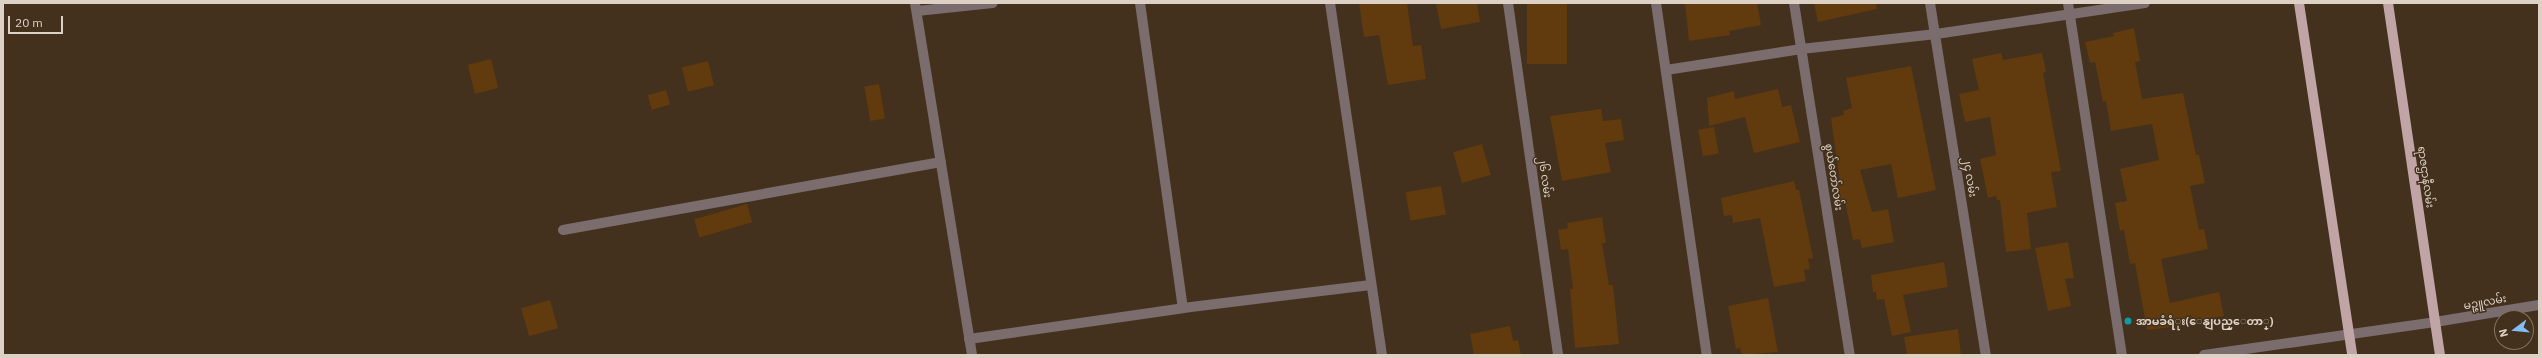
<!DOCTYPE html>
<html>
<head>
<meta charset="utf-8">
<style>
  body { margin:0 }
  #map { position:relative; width:2542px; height:358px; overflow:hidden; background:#43311e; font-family:"IBM Plex Sans","Noto Sans Myanmar",sans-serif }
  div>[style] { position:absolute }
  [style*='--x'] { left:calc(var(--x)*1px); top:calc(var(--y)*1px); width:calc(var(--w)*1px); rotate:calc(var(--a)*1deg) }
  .building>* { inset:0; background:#613a0d; transform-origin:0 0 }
  .minor>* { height:10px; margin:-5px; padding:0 5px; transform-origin:5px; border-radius:5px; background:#7b6d6e }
  .major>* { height:10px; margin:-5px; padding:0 5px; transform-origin:5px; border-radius:5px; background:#c1a4a6 }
  .dots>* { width:11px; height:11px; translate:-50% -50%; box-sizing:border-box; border:2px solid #43311e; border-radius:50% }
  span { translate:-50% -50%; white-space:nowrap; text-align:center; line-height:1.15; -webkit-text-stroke:3px #43311e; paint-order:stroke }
  .street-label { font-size:11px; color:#ddd1c6 }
  .poi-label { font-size:11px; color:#ddd1c6; font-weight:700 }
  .left { translate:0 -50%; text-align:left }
  .frame { position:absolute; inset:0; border:4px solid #ddd1c6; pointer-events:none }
  .north { position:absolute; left:2494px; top:310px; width:40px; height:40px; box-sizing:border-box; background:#43311e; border:1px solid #817161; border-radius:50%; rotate:254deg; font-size:11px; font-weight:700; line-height:16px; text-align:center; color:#ddd1c6 }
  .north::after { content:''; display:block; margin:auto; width:14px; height:18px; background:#82bcfa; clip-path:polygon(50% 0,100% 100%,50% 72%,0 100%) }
  .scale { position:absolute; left:8px; top:16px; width:55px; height:18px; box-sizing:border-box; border:2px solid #ddd1c6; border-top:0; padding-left:5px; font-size:12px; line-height:14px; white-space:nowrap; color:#ddd1c6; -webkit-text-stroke:3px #43311e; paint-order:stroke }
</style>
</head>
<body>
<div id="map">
  <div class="building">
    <div style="clip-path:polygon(1359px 3px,1407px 3px,1413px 46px,1421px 45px,1426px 79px,1388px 85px,1379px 35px,1364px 37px)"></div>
    <div style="clip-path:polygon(1436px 3px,1477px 3px,1480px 22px,1441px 29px)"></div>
    <div style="left:1527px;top:3px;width:40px;height:61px"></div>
    <div style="clip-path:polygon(1685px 3px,1757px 3px,1761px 25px,1729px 31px,1730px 35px,1689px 41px)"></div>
    <div style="clip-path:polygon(1814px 3px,1876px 3px,1877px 9px,1818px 22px)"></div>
    <div style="clip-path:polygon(2134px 28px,2140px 61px,2135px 62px,2142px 99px,2183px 93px,2196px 155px,2199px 155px,2205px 183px,2190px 186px,2199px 230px,2204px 229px,2208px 249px,2161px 259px,2170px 303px,2219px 292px,2224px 316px,2207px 319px,2208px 323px,2147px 330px,2135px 263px,2130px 264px,2124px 230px,2120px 231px,2115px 203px,2127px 201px,2120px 169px,2159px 160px,2152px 124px,2111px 131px,2106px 101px,2103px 102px,2095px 62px,2090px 63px,2085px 42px,2114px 36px,2113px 33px)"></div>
    <div style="clip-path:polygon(2001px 53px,2003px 60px,2042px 53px,2046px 72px,2043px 73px,2061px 171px,2051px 172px,2057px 207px,2027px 213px,2031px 249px,2006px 252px,2000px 200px,1997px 200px,1996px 196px,1988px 198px,1980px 159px,1996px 155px,1990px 117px,1965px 122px,1959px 94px,1979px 90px,1972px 59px)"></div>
    <div style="left:491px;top:59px;width:30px;height:24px;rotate:76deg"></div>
    <div style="left:708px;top:61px;width:25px;height:27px;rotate:76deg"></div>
    <div style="clip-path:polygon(1911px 66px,1936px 190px,1898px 198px,1891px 164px,1860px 170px,1872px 212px,1888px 209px,1894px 242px,1862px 248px,1860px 239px,1853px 240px,1845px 201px,1840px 202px,1835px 184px,1840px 183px,1831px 118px,1844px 115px,1843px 111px,1852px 108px,1846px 78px)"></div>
    <div style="left:879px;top:84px;width:35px;height:15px;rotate:80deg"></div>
    <div style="clip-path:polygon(1778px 89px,1782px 107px,1791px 105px,1800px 142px,1754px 153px,1745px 117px,1709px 126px,1707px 98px,1734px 91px,1735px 99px)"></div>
    <div style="left:666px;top:90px;width:15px;height:19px;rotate:74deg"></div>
    <div style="clip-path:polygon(1601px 109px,1603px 121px,1621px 119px,1624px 140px,1605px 143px,1611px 172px,1562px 181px,1550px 116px)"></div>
    <div style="left:1714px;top:127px;width:27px;height:16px;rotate:80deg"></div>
    <div style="left:1482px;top:144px;width:32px;height:30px;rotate:74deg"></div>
    <div style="clip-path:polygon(1794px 181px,1796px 190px,1799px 190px,1813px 258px,1808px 259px,1810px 269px,1804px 270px,1806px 281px,1774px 287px,1760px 218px,1733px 223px,1732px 215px,1724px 216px,1721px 198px)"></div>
    <div style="left:1441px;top:186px;width:29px;height:36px;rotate:80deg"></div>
    <div style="left:747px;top:204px;width:19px;height:55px;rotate:74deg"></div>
    <div style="clip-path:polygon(1602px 217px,1606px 243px,1602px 243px,1609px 285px,1613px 285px,1619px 344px,1575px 348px,1570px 289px,1573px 289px,1568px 249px,1561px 250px,1558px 230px,1568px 228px,1567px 223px)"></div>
    <div style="clip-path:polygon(2068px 242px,2074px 278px,2065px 279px,2071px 306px,2048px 311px,2035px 248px)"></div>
    <div style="clip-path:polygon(1944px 262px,1948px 287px,1903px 295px,1911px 332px,1892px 336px,1884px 299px,1877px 300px,1876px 292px,1873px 292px,1871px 275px)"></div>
    <div style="clip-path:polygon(1768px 298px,1778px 352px,1742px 355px,1740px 348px,1736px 349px,1728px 306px)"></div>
    <div style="left:550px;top:300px;width:29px;height:30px;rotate:74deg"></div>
    <div style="clip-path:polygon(1510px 326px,1513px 341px,1518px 340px,1521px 355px,1474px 355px,1470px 334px)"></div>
    <div style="clip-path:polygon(1958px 329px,1961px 355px,1907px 355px,1904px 337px)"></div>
  </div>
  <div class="minor">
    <div style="--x:915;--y:3;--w:357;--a:80.8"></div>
    <div style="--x:1140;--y:3;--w:308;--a:82"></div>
    <div style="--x:1330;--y:3;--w:356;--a:81.6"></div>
    <div style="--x:1508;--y:3;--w:356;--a:81.9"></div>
    <div style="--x:1656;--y:3;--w:356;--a:81.8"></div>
    <div style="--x:1794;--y:3;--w:356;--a:81"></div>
    <div style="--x:1930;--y:3;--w:356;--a:81"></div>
    <div style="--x:2068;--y:3;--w:356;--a:81.3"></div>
    <div style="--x:917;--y:11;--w:76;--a:-6"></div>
    <div style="--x:1666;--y:70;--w:137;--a:-8.8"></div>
    <div style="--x:1801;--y:49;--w:136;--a:-6.3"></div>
    <div style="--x:1936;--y:34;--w:211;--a:-8.4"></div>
    <div style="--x:563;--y:230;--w:384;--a:-10.2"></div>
    <div style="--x:969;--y:339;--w:216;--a:-8.2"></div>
    <div style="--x:1183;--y:308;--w:189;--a:-7"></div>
    <div style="--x:2204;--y:355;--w:233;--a:-8.1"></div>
    <div style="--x:2435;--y:322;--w:105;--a:-9.3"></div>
  </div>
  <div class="major">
    <div style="--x:2299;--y:3;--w:356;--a:81.4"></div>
    <div style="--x:2388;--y:3;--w:356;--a:81.6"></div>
  </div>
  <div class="dots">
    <div style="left:2128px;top:321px;background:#0f9aa8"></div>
  </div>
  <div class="street-label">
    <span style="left:1545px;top:177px;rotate:82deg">၂၆ လမ်း</span>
    <span style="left:1834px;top:177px;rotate:81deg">စွယ်တော်လမ်း</span>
    <span style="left:1970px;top:177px;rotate:81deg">၂၄ လမ်း</span>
    <span style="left:2426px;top:177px;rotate:82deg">ရာဇဌာနီလမ်း</span>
    <span style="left:2485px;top:302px;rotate:-10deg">မဉ္ဇူလမ်း</span>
  </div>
  <div class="poi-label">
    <span class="left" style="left:2136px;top:321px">အာမခံရံုး(ေနျပည္ေတာ္)</span>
  </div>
  <div class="frame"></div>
  <div class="north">N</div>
  <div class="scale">20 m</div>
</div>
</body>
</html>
